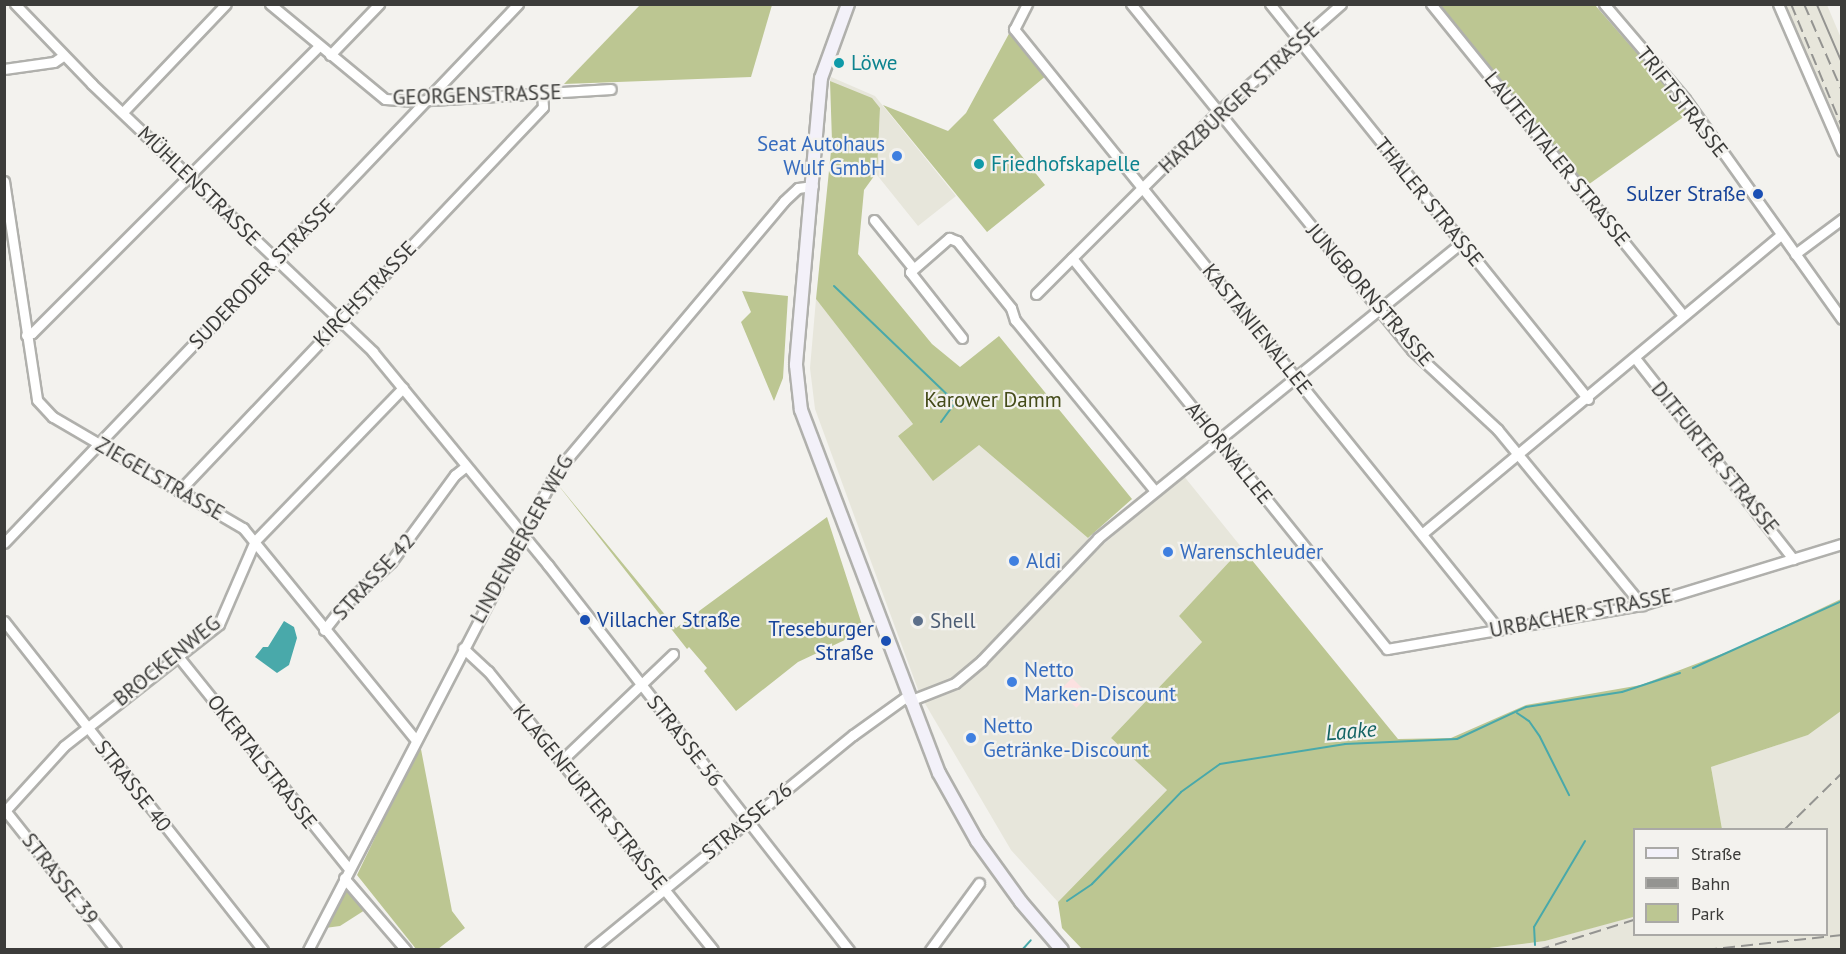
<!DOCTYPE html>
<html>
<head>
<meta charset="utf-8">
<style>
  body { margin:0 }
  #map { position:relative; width:1846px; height:954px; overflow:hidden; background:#f3f2ee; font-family:"PT Sans",sans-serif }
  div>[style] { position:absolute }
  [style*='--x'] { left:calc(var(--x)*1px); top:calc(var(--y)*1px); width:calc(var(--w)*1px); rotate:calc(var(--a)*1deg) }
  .built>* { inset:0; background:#e7e6db }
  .industrial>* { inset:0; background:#fce1e1; transform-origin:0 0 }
  .green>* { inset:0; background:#bcc692 }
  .water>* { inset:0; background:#49a9aa }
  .stream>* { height:2px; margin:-1px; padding:0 1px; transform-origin:1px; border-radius:1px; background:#49a9aa }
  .roads { filter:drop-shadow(2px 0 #b0b0ac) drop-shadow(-2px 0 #b0b0ac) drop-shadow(0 2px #b0b0ac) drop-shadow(0 -2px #b0b0ac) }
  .minor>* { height:9px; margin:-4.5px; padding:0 4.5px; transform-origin:4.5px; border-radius:4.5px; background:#fff }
  .secondary>* { height:12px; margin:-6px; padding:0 6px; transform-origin:6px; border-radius:6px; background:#f3f1f9 }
  .tram>* { height:1.5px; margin:-0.75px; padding:0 0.75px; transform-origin:0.75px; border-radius:0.75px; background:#949491 }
  .rail>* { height:2px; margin-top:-1px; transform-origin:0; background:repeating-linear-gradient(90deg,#949491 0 12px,transparent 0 18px) }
  .dots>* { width:16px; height:16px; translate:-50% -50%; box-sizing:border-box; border:3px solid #f3f2ee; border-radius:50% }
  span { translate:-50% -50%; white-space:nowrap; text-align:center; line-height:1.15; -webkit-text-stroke:4.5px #f3f2ee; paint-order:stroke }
  .culture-label { font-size:21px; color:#0d838f }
  .left { translate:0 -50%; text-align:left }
  .street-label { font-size:21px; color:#3c3c3a }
  .shop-label { font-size:21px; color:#366cbe }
  .right { translate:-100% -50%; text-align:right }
  .transit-label { font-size:21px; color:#164399 }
  .park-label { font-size:21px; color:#444b19 }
  .service-label { font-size:21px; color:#4e5e75 }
  .water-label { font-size:22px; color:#136364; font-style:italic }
  .frame { position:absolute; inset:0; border:6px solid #3c3c3a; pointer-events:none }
  .legend { position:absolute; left:1633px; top:828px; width:195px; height:108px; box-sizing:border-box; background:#f3f2ee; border:2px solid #aaa9a6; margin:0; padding:8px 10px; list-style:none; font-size:18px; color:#3c3c3a }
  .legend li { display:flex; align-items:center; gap:12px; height:30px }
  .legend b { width:30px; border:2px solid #aaa9a6 }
</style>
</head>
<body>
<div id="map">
  <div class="built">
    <div style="clip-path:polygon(1783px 5px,1827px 5px,1841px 38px,1841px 143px)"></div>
    <div style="clip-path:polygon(831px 77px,875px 96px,956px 196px,918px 226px,877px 175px,880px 108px,830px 81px)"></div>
    <div style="clip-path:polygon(816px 299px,913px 424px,898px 436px,979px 445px,1088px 538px,1104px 544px,1183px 475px,1242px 548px,1179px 616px,1202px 642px,1111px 738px,1167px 790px,1058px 902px,1011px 850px,920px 695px,815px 409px,810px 368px)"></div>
    <div style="clip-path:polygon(1841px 711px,1841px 949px,1473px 950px,1545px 941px,1634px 916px,1634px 934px,1826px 934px,1826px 830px,1722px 829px,1711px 767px,1808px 735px)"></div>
  </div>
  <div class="industrial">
    <div style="left:1072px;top:678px;width:24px;height:18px;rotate:45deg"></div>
  </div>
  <div class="green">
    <div style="clip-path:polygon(640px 5px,772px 5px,751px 77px,564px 84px)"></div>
    <div style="clip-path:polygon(1436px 5px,1595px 5px,1689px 113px,1585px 187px)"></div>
    <div style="clip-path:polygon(1011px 30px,1047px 75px,993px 120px,1045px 185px,987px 232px,883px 105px,948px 131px,966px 113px)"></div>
    <div style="clip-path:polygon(830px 81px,872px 98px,880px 108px,877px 172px,864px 190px,858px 254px,932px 344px,960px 367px,999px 336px,1132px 499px,1088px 538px,979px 445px,933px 481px,898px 436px,913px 424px,816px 299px,832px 141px)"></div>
    <div style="clip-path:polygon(742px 291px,788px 296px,783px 378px,774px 401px,741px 322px,751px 312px)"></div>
    <div style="clip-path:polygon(555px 481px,676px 628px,827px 517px,864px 631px,798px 662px,736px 711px,704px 671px,707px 668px,689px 647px,687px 649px)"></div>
    <div style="clip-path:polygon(1242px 548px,1398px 739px,1451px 738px,1526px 705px,1641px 685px,1740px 647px,1841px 599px,1841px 711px,1808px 735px,1711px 767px,1722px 829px,1634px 830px,1633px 917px,1545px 941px,1473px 950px,1082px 949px,1062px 928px,1058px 902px,1167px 790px,1111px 738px,1202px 642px,1179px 616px)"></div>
    <div style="clip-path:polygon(420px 744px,452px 911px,465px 928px,438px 949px,416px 949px,357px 875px)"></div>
    <div style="clip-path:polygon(344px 886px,365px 910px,340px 926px,325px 928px)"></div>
  </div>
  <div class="water">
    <div style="clip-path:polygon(284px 621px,294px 627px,297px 638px,289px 665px,277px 673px,255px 657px,263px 647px,268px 647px)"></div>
  </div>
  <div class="stream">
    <div style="--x:834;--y:286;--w:173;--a:43.8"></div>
    <div style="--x:941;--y:422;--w:24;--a:-54"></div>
    <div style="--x:1693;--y:668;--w:163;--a:-24.2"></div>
    <div style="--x:1517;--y:713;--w:14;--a:34"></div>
    <div style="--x:1529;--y:721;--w:19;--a:55"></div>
    <div style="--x:1540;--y:737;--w:65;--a:63.4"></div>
    <div style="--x:1067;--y:901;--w:30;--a:-34"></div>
    <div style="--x:1092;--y:884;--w:128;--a:-45.9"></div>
    <div style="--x:1181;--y:792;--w:48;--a:-35.7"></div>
    <div style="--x:1220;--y:764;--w:127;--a:-9.1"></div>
    <div style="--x:1345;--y:744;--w:112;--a:-2.6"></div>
    <div style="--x:1457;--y:739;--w:76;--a:-24.9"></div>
    <div style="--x:1526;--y:707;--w:97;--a:-8.9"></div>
    <div style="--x:1622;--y:692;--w:61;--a:-18.1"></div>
    <div style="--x:1535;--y:945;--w:18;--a:-93"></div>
    <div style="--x:1534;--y:927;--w:100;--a:-59.3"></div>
    <div style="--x:1022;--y:950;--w:13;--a:-48"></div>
  </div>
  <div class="roads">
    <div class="minor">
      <div style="--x:15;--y:4;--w:111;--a:46.1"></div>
      <div style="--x:92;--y:84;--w:388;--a:43.6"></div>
      <div style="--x:373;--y:352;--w:276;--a:50.6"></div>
      <div style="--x:548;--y:565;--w:489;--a:52"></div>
      <div style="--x:270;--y:4;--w:149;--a:39.6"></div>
      <div style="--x:385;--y:99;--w:30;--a:4"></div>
      <div style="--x:415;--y:101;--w:196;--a:-3.5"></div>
      <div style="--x:1027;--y:4;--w:28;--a:117"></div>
      <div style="--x:1014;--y:29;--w:772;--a:51.1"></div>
      <div style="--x:1131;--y:4;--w:446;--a:50.9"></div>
      <div style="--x:1412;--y:350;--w:117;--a:42.9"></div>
      <div style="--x:1498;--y:430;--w:227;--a:50.6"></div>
      <div style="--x:1270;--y:4;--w:507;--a:51.16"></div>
      <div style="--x:1431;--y:4;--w:400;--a:51"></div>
      <div style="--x:1604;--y:4;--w:125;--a:49.5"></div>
      <div style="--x:1685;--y:99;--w:270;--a:54.5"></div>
      <div style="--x:1778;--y:4;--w:160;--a:66.5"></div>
      <div style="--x:330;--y:55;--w:71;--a:-46.1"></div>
      <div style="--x:4;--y:69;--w:50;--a:-8"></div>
      <div style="--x:54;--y:62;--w:11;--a:-34"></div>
      <div style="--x:123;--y:112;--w:149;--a:-46.4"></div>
      <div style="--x:4;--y:181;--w:221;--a:81.4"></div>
      <div style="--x:37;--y:400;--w:23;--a:47"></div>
      <div style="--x:53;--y:417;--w:220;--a:30.3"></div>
      <div style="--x:243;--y:528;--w:272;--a:50.8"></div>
      <div style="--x:874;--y:220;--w:62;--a:50.9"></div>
      <div style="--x:1795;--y:254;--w:59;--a:-36.7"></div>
      <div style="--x:1072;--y:258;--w:502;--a:51.14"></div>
      <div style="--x:1387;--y:649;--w:259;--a:-9.8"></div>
      <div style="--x:1642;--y:605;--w:209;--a:-17"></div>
      <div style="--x:1036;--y:294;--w:256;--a:-45"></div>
      <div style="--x:1217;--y:113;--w:165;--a:-41.3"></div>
      <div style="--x:26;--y:335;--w:6;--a:-18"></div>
      <div style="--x:32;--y:333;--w:406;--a:-45"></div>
      <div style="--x:962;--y:338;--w:84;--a:-128.2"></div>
      <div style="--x:910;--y:272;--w:52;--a:-41.1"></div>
      <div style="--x:949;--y:238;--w:9;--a:21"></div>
      <div style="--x:957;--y:241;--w:86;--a:51.1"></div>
      <div style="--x:1011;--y:308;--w:13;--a:72"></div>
      <div style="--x:1015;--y:320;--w:221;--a:50.7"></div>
      <div style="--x:1635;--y:358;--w:256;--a:51.8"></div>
      <div style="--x:179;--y:491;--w:529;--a:-46.53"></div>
      <div style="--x:543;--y:107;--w:13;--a:-94"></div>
      <div style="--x:1423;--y:533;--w:466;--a:-39.8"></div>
      <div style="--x:4;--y:543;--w:745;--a:-46.36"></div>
      <div style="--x:4;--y:621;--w:419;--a:51.8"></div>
      <div style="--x:324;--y:630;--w:29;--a:-52"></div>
      <div style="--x:342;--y:607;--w:67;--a:-42.6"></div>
      <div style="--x:391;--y:562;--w:108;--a:-53.7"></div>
      <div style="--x:455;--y:475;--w:14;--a:-39"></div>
      <div style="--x:463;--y:648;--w:34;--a:43"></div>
      <div style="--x:488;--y:671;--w:358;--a:51.1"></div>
      <div style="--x:177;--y:655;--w:273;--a:51.2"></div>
      <div style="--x:909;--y:701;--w:49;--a:-21.4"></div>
      <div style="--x:955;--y:683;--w:35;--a:-40"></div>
      <div style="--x:982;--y:660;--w:168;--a:-46.4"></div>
      <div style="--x:1098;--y:538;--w:469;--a:-39.1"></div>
      <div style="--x:561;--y:761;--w:155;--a:-43.7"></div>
      <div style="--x:4;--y:809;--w:180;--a:51.5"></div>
      <div style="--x:4;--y:812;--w:89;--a:-47.7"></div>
      <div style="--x:64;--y:746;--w:197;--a:-38.2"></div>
      <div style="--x:219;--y:624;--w:90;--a:-66.6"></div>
      <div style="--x:255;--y:541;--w:213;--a:-46"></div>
      <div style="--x:344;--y:878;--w:95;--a:49.3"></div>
      <div style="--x:308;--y:950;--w:539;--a:-62.58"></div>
      <div style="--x:556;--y:472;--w:354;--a:-49.9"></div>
      <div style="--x:784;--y:201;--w:19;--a:-43"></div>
      <div style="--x:798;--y:188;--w:15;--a:-8"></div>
      <div style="--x:590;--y:950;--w:340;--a:-39.3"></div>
      <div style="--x:853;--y:735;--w:67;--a:-35.8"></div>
      <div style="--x:930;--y:950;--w:83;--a:-53.8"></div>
    </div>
    <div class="secondary">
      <div style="--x:848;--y:4;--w:79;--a:110"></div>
      <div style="--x:821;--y:78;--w:288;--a:95"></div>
      <div style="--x:796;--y:365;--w:45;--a:83.7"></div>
      <div style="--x:801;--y:410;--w:388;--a:69.2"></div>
      <div style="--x:939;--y:773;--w:78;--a:60.8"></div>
      <div style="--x:977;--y:841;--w:75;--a:54.2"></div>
      <div style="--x:1021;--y:902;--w:63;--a:49.5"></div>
    </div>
  </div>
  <div class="tram">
    <div style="--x:1817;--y:4;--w:63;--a:66.7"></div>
  </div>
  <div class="rail">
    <div style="--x:1791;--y:4;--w:133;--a:67.5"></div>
    <div style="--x:1804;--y:4;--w:95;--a:66.4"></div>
    <div style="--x:1784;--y:830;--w:81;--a:-44.5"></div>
    <div style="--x:1538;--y:950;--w:101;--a:-17.4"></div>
    <div style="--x:1705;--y:950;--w:138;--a:-6.2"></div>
  </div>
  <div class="dots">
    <div style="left:839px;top:63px;background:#0f9aa8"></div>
    <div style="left:897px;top:156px;background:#3f7fe0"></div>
    <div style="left:979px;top:164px;background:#0f9aa8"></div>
    <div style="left:1758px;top:194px;background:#1a4fb4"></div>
    <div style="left:1168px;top:552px;background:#3f7fe0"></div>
    <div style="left:1014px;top:561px;background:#3f7fe0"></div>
    <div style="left:585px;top:620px;background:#1a4fb4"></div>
    <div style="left:918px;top:621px;background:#5c6f8a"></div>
    <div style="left:886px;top:641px;background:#1a4fb4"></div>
    <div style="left:1012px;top:682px;background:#3f7fe0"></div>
    <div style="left:971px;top:738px;background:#3f7fe0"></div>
  </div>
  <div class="culture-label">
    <span class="left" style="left:851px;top:63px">Löwe</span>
    <span class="left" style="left:991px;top:164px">Friedhofskapelle</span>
  </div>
  <div class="street-label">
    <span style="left:477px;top:95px;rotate:-2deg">GEORGENSTRASSE</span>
    <span style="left:1239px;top:98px;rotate:-43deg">HARZBURGER STRASSE</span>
    <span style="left:1682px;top:102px;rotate:52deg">TRIFTSTRASSE</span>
    <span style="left:1557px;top:159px;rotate:51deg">LAUTENTALER STRASSE</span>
    <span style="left:199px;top:186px;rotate:44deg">MÜHLENSTRASSE</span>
    <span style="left:1429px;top:202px;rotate:51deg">THALER STRASSE</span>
    <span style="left:262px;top:274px;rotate:-46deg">SUDERODER STRASSE</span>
    <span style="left:365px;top:294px;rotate:-46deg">KIRCHSTRASSE</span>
    <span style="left:1370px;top:295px;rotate:49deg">JUNGBORNSTRASSE</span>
    <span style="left:1257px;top:329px;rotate:51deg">KASTANIENALLEE</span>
    <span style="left:1229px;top:453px;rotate:51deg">AHORNALLEE</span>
    <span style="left:1715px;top:458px;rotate:51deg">DITFURTER STRASSE</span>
    <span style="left:160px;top:479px;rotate:30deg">ZIEGELSTRASSE</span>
    <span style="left:522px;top:539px;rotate:-61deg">LINDENBERGER WEG</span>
    <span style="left:374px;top:577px;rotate:-47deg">STRASSE 42</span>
    <span style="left:1581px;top:613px;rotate:-11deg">URBACHER STRASSE</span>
    <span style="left:167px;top:661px;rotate:-39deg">BROCKENWEG</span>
    <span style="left:685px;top:741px;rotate:52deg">STRASSE 56</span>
    <span style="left:262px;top:762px;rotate:52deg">OKERTALSTRASSE</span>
    <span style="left:133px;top:786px;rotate:52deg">STRASSE 40</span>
    <span style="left:590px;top:797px;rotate:51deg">KLAGENFURTER STRASSE</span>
    <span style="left:747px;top:821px;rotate:-39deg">STRASSE 26</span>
    <span style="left:60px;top:879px;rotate:52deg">STRASSE 39</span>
  </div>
  <div class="shop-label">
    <span class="right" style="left:885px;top:156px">Seat Autohaus<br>Wulf GmbH</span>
    <span class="left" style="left:1180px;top:552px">Warenschleuder</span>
    <span class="left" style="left:1026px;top:561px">Aldi</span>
    <span class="left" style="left:1024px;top:682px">Netto<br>Marken-Discount</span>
    <span class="left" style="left:983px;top:738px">Netto<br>Getränke-Discount</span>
  </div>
  <div class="transit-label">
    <span class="right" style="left:1746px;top:194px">Sulzer Straße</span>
    <span class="left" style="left:597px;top:620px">Villacher Straße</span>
    <span class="right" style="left:874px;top:641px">Treseburger<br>Straße</span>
  </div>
  <div class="park-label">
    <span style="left:993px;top:400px">Karower Damm</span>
  </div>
  <div class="service-label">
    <span class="left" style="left:930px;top:621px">Shell</span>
  </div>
  <div class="water-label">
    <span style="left:1351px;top:731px;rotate:-5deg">Laake</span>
  </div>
  <div class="frame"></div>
  <ul class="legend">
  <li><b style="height:8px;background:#f3f1f9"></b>Straße</li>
  <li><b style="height:8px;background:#949491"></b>Bahn</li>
  <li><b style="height:16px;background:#bcc692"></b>Park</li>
  </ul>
</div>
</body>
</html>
